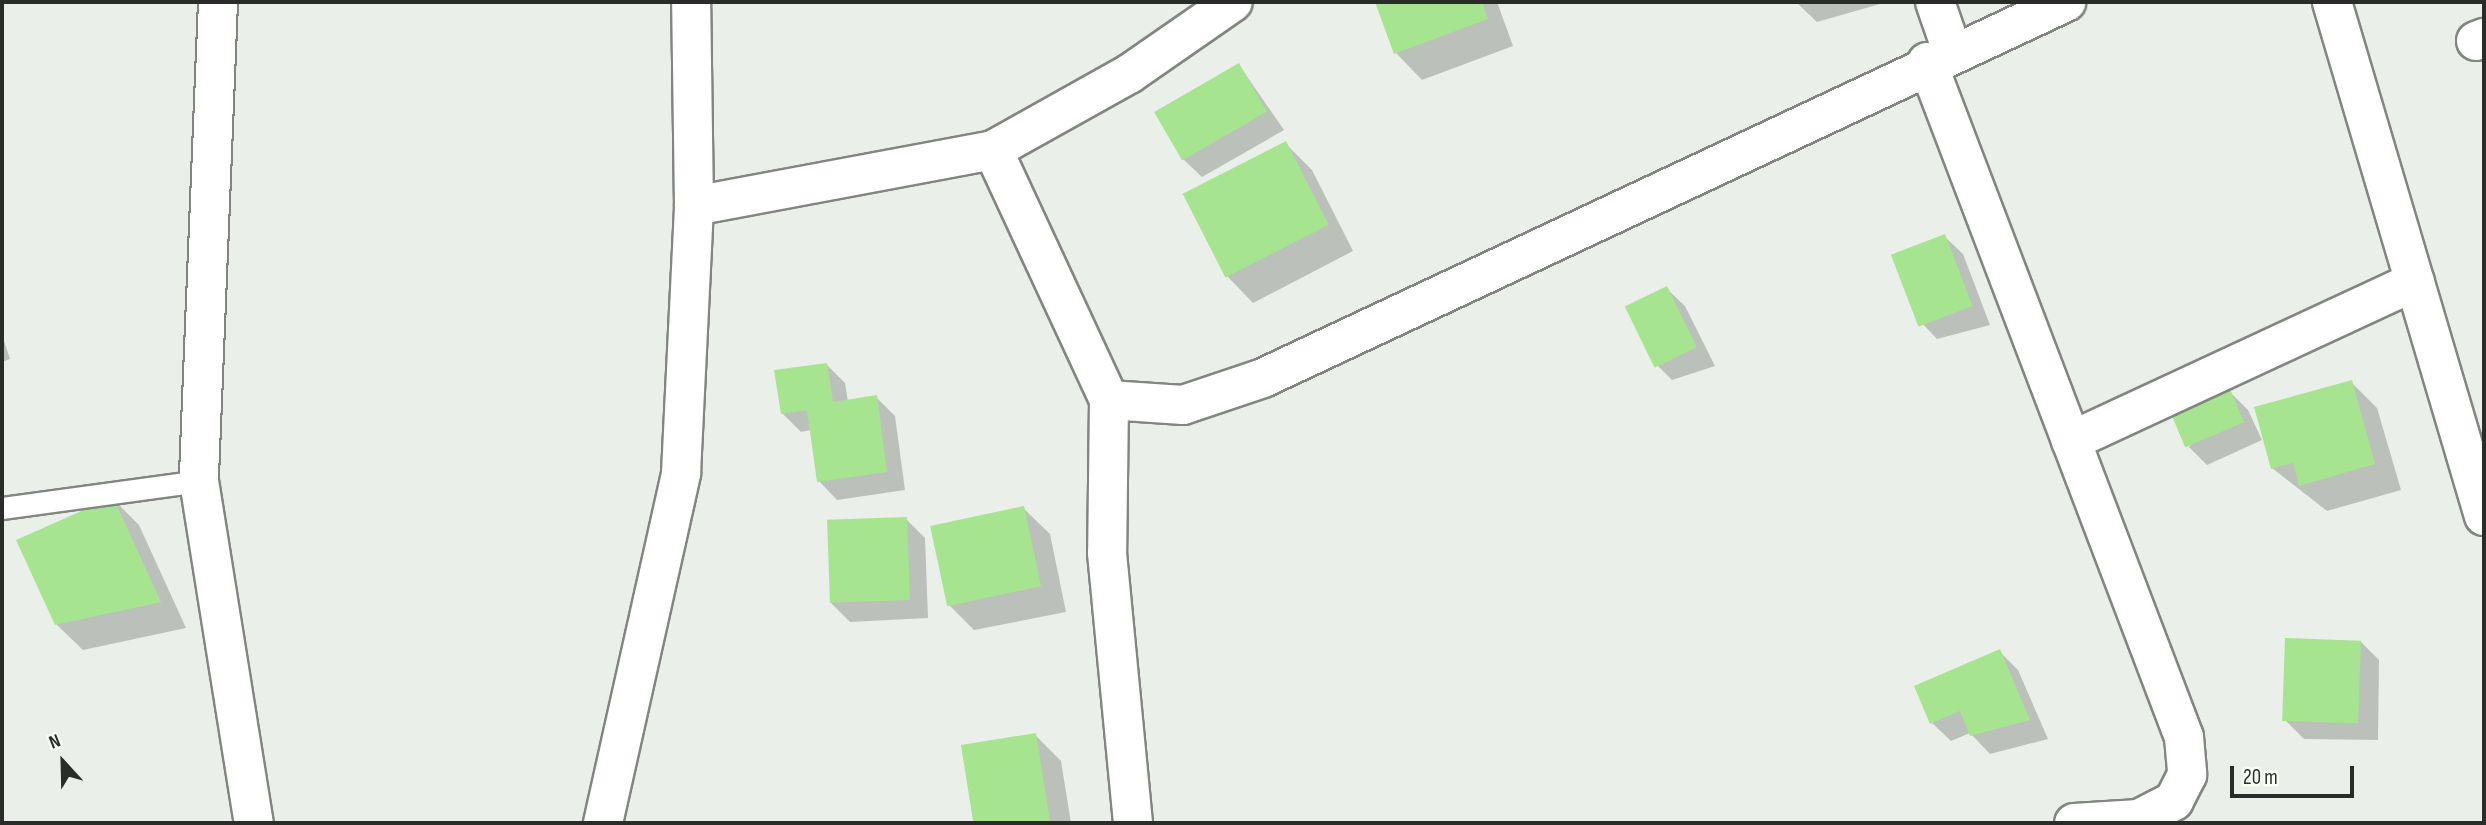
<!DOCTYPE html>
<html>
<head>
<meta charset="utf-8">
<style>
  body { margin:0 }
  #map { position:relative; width:2486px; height:825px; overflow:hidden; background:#eaf0e9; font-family:"Sofia Sans Condensed",sans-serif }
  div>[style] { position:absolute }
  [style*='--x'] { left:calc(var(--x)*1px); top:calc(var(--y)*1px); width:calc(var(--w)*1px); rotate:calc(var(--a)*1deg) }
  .shadow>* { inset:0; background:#0003 }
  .building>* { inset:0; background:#a6e490; transform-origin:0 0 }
  .roads { filter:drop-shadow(2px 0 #818680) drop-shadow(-2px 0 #818680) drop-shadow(0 2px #818680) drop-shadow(0 -2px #818680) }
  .lane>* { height:21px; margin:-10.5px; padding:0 10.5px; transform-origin:10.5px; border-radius:10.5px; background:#fff }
  .street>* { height:38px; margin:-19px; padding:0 19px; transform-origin:19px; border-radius:19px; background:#fff }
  span { translate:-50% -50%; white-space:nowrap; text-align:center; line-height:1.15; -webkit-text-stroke:5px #f8fdf6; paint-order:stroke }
  .frame { position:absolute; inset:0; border:4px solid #2a2c2a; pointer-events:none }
  .north { position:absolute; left:28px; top:727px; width:70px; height:70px; -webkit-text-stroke:5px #f8fdf6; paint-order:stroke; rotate:338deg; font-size:19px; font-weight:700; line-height:28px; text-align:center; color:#2a2c2a }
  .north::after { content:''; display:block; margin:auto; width:24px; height:32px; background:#2a2c2a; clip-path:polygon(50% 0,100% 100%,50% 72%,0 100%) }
  .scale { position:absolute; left:2230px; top:766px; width:124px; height:32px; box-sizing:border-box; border:4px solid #2a2c2a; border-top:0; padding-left:9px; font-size:21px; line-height:24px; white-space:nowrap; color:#2a2c2a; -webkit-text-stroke:5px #f8fdf6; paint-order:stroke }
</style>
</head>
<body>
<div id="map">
  <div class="shadow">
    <div style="clip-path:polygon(1377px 2px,1497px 2px,1513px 46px,1422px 80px,1396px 53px)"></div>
    <div style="clip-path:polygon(1796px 2px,1887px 2px,1817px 22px)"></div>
    <div style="clip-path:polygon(1239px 65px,1284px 130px,1202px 177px,1183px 159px)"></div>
    <div style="clip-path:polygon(1286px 144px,1312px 170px,1353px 251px,1253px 303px,1227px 276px,1185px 195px)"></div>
    <div style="clip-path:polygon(1944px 236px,1963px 254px,1990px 325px,1937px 339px,1919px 320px)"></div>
    <div style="clip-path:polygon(1666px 288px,1685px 306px,1715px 366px,1672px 380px,1653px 361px)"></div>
    <div style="clip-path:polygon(2px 335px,10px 359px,2px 362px)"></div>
    <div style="clip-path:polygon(826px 364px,845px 383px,848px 402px,876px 397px,895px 416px,905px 490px,837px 500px,819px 481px,811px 430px,801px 432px,782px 413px)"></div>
    <div style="clip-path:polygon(2351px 382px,2377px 408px,2401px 490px,2327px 511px,2272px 468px)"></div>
    <div style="clip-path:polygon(2229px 391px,2248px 410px,2262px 440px,2207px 465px,2189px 447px)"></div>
    <div style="clip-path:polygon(113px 499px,139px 525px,186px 628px,83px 650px,56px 624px)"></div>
    <div style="clip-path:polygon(1023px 508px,1050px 534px,1066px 612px,974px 630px,948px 604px)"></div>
    <div style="clip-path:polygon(906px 519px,925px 538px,928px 618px,850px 622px,831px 603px)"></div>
    <div style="clip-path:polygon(2360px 641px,2379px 660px,2378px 740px,2304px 739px,2285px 720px)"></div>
    <div style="clip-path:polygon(1999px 651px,2018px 670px,2048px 739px,1990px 754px,1970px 733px,1951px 741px,1932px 723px)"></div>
    <div style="clip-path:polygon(1035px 735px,1061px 761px,1071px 823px,975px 823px,963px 746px)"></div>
  </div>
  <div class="building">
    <div style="clip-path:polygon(1375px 2px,1482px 2px,1488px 19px,1394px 54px)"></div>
    <div style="left:1239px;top:63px;width:56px;height:98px;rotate:60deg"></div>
    <div style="left:1286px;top:141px;width:94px;height:116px;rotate:63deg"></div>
    <div style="left:1945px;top:234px;width:77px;height:58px;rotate:69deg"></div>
    <div style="left:1667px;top:286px;width:68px;height:47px;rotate:64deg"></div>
    <div style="clip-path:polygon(827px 363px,833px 402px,877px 395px,887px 472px,817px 482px,807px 410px,781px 414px,774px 370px)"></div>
    <div style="clip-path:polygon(2352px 380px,2375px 464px,2299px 486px,2293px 463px,2271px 469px,2254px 407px)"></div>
    <div style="left:2230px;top:389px;width:36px;height:64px;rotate:67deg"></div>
    <div style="clip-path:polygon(113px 497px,161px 602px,55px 625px,16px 540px)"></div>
    <div style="left:1024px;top:506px;width:82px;height:96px;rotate:78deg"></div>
    <div style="left:907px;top:517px;width:83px;height:80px;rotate:88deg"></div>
    <div style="left:2285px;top:638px;width:76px;height:83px;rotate:2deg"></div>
    <div style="clip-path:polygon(2000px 649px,2030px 720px,1970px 736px,1960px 711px,1930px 724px,1914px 686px)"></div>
    <div style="left:1036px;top:733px;width:91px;height:76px;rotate:81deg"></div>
  </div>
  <div class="roads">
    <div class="lane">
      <div style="--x:2;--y:508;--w:199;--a:-7.8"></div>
    </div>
    <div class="street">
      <div style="--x:218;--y:2;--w:479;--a:92.3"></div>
      <div style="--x:199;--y:481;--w:346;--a:80.9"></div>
      <div style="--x:1935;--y:2;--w:52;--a:70.9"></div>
      <div style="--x:2332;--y:2;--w:536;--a:73.53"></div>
      <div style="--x:2476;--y:41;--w:9;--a:-21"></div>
      <div style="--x:1927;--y:62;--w:722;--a:69.16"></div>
      <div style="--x:2184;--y:737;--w:38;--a:85"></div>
      <div style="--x:2187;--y:775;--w:29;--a:117"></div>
      <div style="--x:2174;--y:801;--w:39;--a:153"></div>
      <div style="--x:2139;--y:819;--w:65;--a:176.5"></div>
      <div style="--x:993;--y:150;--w:276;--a:65.1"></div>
      <div style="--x:1109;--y:400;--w:153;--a:90.7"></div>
      <div style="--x:1107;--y:553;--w:271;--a:84.5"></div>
      <div style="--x:694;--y:206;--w:304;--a:-10.6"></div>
      <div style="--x:993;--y:150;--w:156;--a:-29.2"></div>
      <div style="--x:1129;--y:74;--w:126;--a:-34.7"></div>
      <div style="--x:1109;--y:400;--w:74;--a:3.9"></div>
      <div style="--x:1183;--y:405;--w:84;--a:-18.6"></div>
      <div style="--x:1263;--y:378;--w:887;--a:-25.09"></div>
      <div style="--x:2071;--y:441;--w:379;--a:-24.9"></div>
      <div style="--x:603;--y:823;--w:359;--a:-77.4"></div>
      <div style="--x:681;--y:473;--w:267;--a:-87.2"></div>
      <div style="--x:694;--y:206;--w:204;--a:-90.8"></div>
    </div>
  </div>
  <div class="frame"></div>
  <div class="north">N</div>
  <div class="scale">20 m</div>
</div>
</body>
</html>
